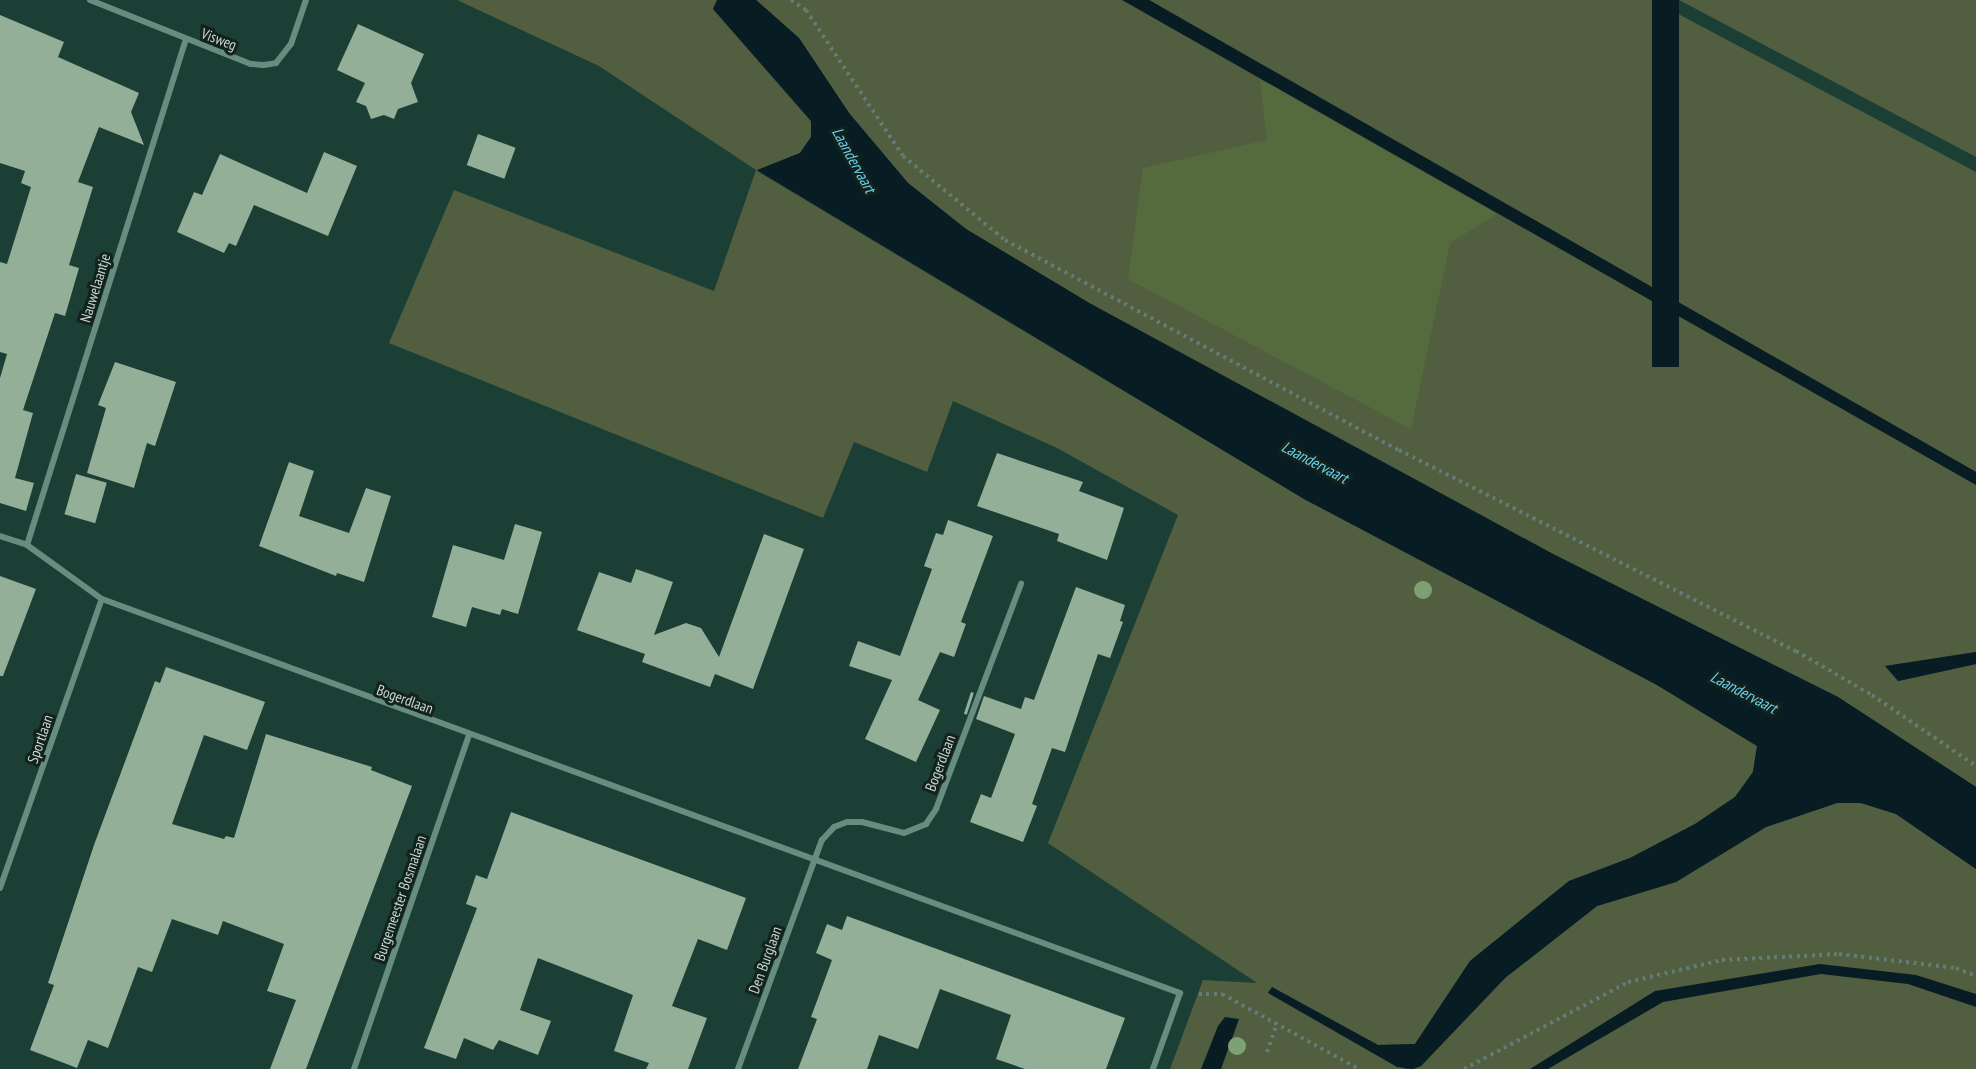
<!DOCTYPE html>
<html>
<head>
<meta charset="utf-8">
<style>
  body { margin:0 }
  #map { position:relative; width:1976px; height:1069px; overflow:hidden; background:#1b3e35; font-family:"PT Sans Narrow",sans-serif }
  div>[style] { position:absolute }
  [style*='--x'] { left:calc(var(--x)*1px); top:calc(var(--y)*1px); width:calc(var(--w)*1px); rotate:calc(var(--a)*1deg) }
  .green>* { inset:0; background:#515f40 }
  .forest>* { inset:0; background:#566b3d }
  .water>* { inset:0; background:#081d23; transform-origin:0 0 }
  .building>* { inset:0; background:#93af98; transform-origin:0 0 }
  .path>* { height:4px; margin-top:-2px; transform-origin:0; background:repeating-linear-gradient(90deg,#617d76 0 3px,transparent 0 7.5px) }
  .street>* { height:6px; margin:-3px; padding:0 3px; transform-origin:3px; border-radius:3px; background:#678c80 }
  .trees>* { width:18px; height:18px; margin:-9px; border-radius:50%; background:#7ea174 }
  span { translate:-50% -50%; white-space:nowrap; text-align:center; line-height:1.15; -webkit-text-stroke:6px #13221d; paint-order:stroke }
  .street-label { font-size:15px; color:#c4d7d1 }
  .water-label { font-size:16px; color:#69d1ec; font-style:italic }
</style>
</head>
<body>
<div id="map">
  <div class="green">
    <div style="clip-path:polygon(457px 0,717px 0,713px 9px,811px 121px,811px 137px,800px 153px,757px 171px,1304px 499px,1657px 685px,1757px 746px,1753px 772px,1735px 797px,1695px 824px,1630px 858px,1569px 881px,1470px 961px,1415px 1044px,1378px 1045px,1273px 988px,1268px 992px,1405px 1069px,1170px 1069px,1203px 980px,1257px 983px,1048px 843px,1178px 515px,1057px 448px,953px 401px,927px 472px,854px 442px,823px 518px,389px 343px,454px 190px,714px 291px,756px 170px,599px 66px)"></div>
    <div style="clip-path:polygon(756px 0,1124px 0,1976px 484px,1976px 652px,1886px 666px,1899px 681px,1976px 664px,1976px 787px,1838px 697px,1553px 554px,1091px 304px,966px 229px,908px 183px,849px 113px,799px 38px)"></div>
    <div style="clip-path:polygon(1149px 0,1652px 0,1976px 172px,1976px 472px)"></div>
    <div style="clip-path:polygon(1679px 0,1976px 0,1976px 157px)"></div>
    <div style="clip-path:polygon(1837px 803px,1861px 803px,1896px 814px,1976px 869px,1976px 1069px,1413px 1069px,1421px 1066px,1505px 978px,1597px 906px,1676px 882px,1766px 827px)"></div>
  </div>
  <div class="forest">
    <div style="clip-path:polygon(1260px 79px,1497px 214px,1450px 243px,1411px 429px,1128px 279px,1143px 168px,1267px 140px)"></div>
  </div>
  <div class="water">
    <div style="clip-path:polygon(717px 0,756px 0,799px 38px,849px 113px,908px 183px,966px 229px,1091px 304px,1553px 554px,1838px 697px,1976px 787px,1976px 869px,1896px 814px,1861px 803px,1837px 803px,1766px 827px,1676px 882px,1597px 906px,1505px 978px,1421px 1066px,1413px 1069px,1397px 1067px,1268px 993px,1272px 987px,1378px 1045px,1415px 1044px,1470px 961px,1569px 881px,1630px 858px,1695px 824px,1735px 797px,1753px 772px,1757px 746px,1657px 685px,1304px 499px,757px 170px,800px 153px,811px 137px,811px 121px,713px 9px)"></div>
    <div style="clip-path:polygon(1122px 0,1149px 0,1976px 472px,1976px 485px)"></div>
    <div style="left:1652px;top:0;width:27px;height:367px"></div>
    <div style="clip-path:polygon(1976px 652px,1976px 664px,1898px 681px,1885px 666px)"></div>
    <div style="clip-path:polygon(1820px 964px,1916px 975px,1976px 994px,1976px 1007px,1908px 984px,1821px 974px,1663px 1002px,1548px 1069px,1530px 1069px,1655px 991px)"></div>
    <div style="clip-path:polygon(1225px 1017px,1239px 1019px,1221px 1069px,1201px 1069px,1218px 1026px)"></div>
  </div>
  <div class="building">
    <div style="clip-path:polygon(0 15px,64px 42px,58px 57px,139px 93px,131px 112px,144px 145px,99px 127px,78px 182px,93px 187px,69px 265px,79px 268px,65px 316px,55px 313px,23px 410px,33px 413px,15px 478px,34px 483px,26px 511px,0 503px,0 378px,7px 354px,0 352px,0 262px,7px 264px,31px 187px,21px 183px,25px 171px,0 163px)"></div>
    <div style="clip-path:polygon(358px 24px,424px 54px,411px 83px,418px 102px,398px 109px,394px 119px,384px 115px,371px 119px,366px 106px,356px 102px,365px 83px,337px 70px)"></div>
    <div style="left:478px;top:134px;width:40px;height:33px;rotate:20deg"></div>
    <div style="clip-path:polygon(324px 152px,357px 166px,328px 236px,254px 205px,236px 246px,229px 243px,224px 253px,177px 232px,194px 192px,202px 195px,220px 154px,307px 193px)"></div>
    <div style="clip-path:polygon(115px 362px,176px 382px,155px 446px,147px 443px,134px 488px,87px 473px,106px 408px,98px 405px)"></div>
    <div style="clip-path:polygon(997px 453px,1083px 482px,1079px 491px,1124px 508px,1107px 560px,1057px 541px,1059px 534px,977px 506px)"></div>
    <div style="clip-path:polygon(289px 462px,314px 471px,299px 516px,349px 533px,366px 488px,391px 496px,364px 582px,337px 573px,336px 576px,259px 546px)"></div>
    <div style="left:76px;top:474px;width:32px;height:42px;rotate:16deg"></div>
    <div style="clip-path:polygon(948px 520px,993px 536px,961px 622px,966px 624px,954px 657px,940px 652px,918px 700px,940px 710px,916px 762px,865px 739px,892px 680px,849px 666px,858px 641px,900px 656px,932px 569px,924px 566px,936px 533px,943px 535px)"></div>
    <div style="clip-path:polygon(515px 524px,542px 532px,518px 614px,502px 609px,500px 615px,472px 607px,466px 627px,432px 617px,453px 545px,504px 560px)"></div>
    <div style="clip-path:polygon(764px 534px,804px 549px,753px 689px,715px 674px,710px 687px,642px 662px,645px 654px,577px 630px,599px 572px,631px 583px,636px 569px,673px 582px,654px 635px,686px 623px,701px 628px,719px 657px)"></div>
    <div style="clip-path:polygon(0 576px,36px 589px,3px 676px,0 676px)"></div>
    <div style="clip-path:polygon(1076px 587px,1125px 605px,1120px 621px,1123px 622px,1110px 658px,1098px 654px,1065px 752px,1052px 748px,1032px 804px,1037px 806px,1023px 842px,970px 822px,981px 794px,991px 798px,1015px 734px,976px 719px,984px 696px,1021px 709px,1025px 697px,1034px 700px)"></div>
    <div style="clip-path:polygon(166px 667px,265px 702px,247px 750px,204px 735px,172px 824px,224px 839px,226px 836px,234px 838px,266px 734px,372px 767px,371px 770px,412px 786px,306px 1069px,270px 1069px,296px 1000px,267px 991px,284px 944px,223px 921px,218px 935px,172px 919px,152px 972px,138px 967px,108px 1048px,88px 1040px,77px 1068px,30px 1050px,54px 985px,48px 983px,94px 845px,155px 681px,160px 683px)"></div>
    <div style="left:971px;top:692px;width:3px;height:23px;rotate:18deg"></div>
    <div style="clip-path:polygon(511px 812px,746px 898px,727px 950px,698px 939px,672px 1006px,707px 1018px,688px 1069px,646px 1069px,649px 1063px,614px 1051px,633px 995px,538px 958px,520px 1010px,551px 1021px,538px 1055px,499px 1040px,493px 1050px,464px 1038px,456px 1059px,424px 1048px,477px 908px,466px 904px,476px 875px,487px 879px)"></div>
    <div style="clip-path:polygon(847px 916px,1125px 1018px,1106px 1069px,1025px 1069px,996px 1059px,1011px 1015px,940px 989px,918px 1049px,879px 1035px,867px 1069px,798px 1069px,817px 1019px,811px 1017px,832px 960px,816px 953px,827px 924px,842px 930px)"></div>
  </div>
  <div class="path">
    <div style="--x:791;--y:0;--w:18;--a:34"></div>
    <div style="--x:806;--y:10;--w:175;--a:56.4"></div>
    <div style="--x:903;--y:156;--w:132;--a:39.5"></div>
    <div style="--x:1005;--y:240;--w:446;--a:28.1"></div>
    <div style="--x:1399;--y:450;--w:445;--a:26.9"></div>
    <div style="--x:1796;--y:651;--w:88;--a:30.1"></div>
    <div style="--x:1872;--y:695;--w:126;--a:34.3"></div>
    <div style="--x:1199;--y:994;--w:23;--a:0"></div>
    <div style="--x:1222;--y:994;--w:156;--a:28.7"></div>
    <div style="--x:1267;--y:1052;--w:28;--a:-71"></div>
    <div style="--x:1464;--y:1069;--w:186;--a:-27.9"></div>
    <div style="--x:1628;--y:982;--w:97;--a:-13.2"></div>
    <div style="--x:1722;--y:960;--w:117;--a:-2.9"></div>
    <div style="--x:1839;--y:954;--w:118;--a:6.8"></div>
    <div style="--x:1956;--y:968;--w:22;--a:22"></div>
  </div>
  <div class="street">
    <div style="--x:90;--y:0;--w:173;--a:21.7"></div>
    <div style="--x:251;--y:64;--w:13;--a:4"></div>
    <div style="--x:264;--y:65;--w:12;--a:-9"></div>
    <div style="--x:276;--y:63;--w:24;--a:-52"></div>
    <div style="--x:291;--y:44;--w:46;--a:-71.2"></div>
    <div style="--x:0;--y:536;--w:28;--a:18"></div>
    <div style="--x:27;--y:545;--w:92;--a:35.8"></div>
    <div style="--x:102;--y:599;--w:1148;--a:20.08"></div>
    <div style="--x:1180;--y:993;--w:81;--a:109.6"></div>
    <div style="--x:27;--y:545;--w:530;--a:-72.56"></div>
    <div style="--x:0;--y:888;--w:306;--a:-70.6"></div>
    <div style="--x:354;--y:1069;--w:353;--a:-71"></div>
    <div style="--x:738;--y:1069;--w:244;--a:-69.9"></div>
    <div style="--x:822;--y:840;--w:18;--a:-47"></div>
    <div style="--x:834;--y:827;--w:14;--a:-21"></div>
    <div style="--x:847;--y:822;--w:15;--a:0"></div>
    <div style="--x:862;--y:822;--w:43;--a:14.7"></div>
    <div style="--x:904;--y:833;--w:24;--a:-22"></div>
    <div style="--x:926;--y:824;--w:18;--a:-56"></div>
    <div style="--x:936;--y:809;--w:241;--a:-69.3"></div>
  </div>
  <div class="trees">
    <div style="left:1423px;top:590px"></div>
    <div style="left:1237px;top:1046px"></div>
  </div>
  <div class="street-label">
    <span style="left:219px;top:39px;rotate:21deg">Visweg</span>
    <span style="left:95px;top:288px;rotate:-73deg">Nauwelaantje</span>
    <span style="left:405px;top:699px;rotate:20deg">Bogerdlaan</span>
    <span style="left:40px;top:739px;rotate:-71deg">Sportlaan</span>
    <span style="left:940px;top:763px;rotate:-69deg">Bogerdlaan</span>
    <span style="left:400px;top:898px;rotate:-71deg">Burgemeester Bosmalaan</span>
    <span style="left:765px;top:960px;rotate:-70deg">Den Burglaan</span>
  </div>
  <div class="water-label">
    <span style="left:854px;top:160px;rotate:61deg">Laandervaart</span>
    <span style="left:1315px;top:462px;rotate:28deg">Laandervaart</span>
    <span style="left:1744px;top:692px;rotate:28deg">Laandervaart</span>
  </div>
</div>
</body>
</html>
